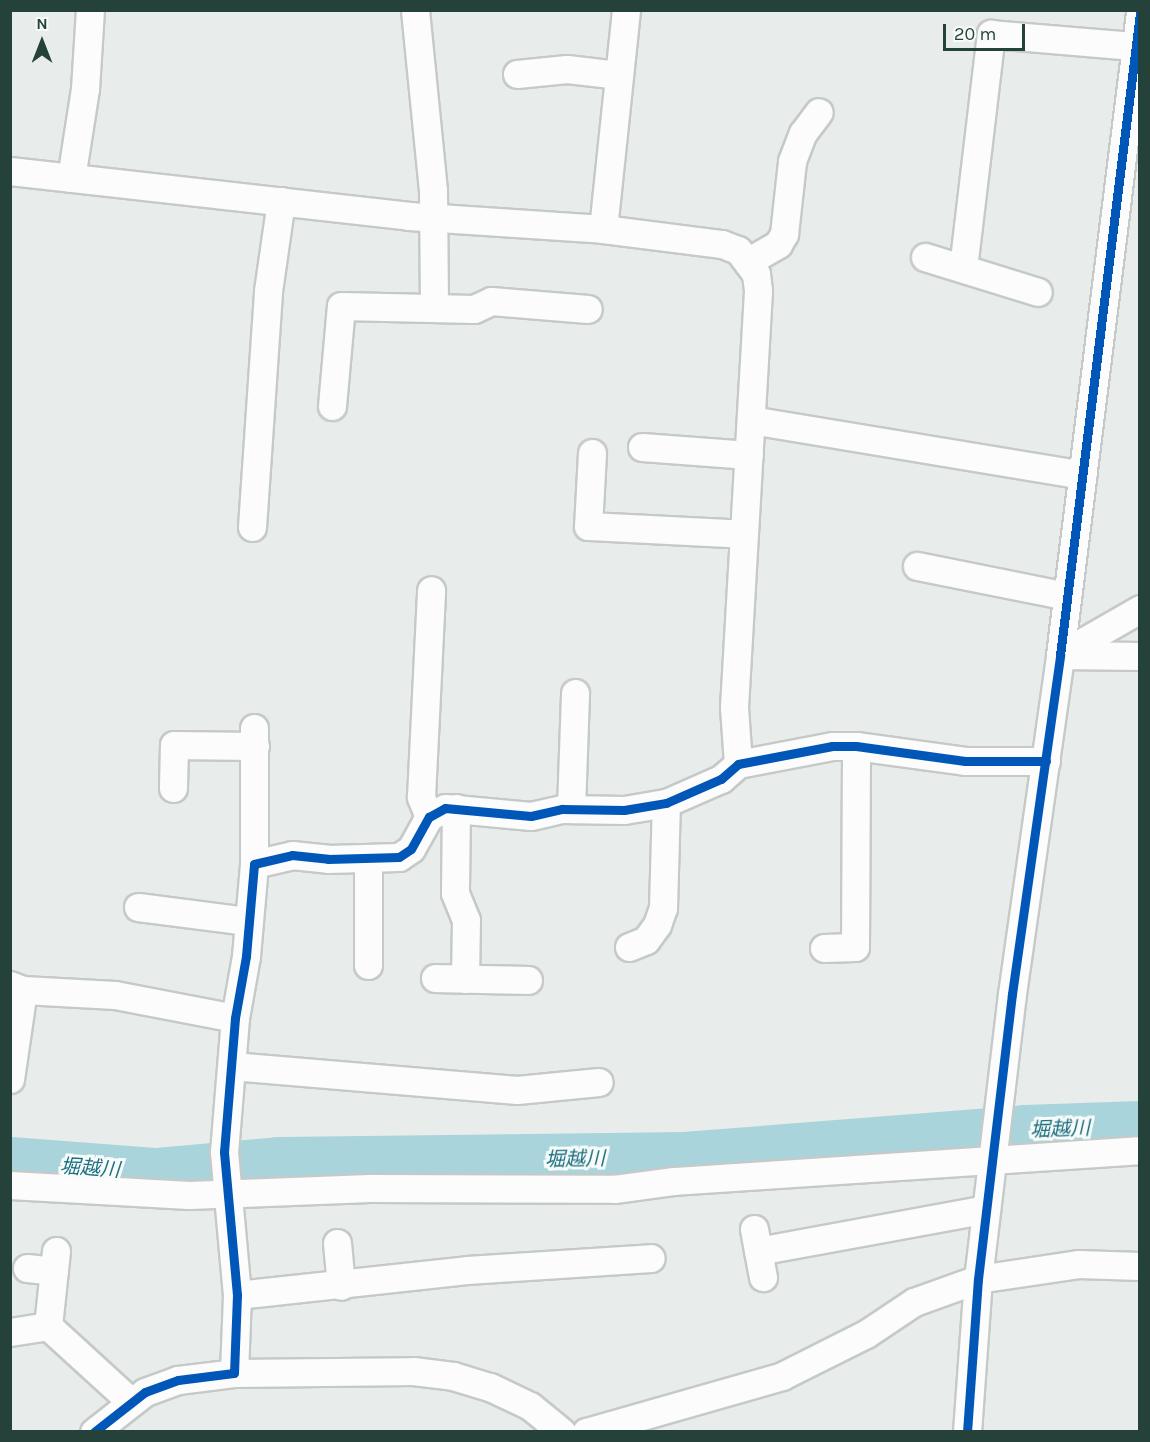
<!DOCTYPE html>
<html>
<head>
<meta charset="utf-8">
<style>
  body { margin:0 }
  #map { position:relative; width:1150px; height:1442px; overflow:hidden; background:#e8edeb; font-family:Karla,"Noto Sans JP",sans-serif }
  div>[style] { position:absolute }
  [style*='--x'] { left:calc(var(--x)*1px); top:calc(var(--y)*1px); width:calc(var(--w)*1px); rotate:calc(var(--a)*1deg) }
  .river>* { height:50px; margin:-25px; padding:0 25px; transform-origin:25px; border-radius:25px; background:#a9d4db }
  .roads { filter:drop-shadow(2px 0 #c5cac8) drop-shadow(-2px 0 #c5cac8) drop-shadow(0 2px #c5cac8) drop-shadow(0 -2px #c5cac8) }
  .minor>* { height:27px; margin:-13.5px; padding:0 13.5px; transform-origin:13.5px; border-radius:13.5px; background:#fcfcfc }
  .cycleway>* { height:9px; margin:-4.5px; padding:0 4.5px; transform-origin:4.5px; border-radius:4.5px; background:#0057b8 }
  span { translate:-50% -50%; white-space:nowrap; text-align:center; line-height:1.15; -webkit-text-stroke:6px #f7fbf9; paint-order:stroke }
  .water-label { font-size:20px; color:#1c6f80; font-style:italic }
  .frame { position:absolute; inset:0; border:12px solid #24423a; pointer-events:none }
  .north { position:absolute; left:12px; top:12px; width:60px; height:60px; -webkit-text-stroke:4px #f7fbf9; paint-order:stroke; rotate:0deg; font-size:16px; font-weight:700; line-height:24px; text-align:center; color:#24423a }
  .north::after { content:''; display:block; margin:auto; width:21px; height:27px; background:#24423a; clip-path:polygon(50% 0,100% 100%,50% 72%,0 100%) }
  .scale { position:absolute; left:943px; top:24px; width:82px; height:27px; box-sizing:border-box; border:3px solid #24423a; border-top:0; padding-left:8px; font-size:18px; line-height:21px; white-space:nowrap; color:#24423a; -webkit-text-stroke:4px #f7fbf9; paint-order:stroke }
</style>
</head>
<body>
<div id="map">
  <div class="river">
    <div style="--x:10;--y:1162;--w:148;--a:4.3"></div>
    <div style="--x:158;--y:1173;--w:121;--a:-5.2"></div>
    <div style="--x:279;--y:1162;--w:406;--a:-0.7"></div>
    <div style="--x:685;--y:1157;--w:341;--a:-4.5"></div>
    <div style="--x:1025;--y:1130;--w:115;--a:-2"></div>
  </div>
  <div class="roads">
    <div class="minor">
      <div style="--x:415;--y:10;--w:182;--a:84.3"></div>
      <div style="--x:433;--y:191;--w:117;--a:89.5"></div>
      <div style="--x:517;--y:74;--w:50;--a:-5.7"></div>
      <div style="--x:567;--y:69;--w:51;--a:6.7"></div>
      <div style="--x:10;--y:171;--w:402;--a:6.4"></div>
      <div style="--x:409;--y:216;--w:194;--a:3.8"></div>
      <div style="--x:603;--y:229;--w:120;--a:7.2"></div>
      <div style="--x:722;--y:244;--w:17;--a:21"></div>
      <div style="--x:738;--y:250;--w:30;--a:53"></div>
      <div style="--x:756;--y:274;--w:17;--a:83"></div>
      <div style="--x:758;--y:291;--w:417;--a:93.3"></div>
      <div style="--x:734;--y:707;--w:57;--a:86"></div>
      <div style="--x:71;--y:178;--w:90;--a:-81.1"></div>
      <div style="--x:85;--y:89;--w:79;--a:-86.4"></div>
      <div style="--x:603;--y:229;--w:220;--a:-84"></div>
      <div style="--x:925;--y:257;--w:118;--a:17.2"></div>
      <div style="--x:749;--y:261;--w:34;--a:-30"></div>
      <div style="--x:778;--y:244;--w:12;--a:-59"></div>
      <div style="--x:784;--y:234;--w:73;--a:-83.7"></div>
      <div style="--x:792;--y:161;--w:30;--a:-69"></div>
      <div style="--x:803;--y:133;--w:26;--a:-53"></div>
      <div style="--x:963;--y:268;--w:236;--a:-83.2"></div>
      <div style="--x:991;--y:34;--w:144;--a:4.8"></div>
      <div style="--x:332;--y:406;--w:100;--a:-84.9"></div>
      <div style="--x:341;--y:306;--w:133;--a:1.3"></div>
      <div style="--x:474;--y:309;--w:19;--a:-25"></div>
      <div style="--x:491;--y:301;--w:97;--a:4.7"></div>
      <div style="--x:751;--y:420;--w:336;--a:9.4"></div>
      <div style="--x:642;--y:447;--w:107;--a:4.3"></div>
      <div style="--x:592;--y:453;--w:73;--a:93.1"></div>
      <div style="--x:588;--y:526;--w:156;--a:2.9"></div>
      <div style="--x:252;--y:527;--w:237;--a:-86.1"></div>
      <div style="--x:268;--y:291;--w:91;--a:-81.8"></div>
      <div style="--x:917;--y:566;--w:153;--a:11.3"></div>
      <div style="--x:1060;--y:655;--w:92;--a:-29.9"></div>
      <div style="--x:1061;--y:655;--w:79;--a:0.7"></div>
      <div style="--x:173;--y:788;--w:43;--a:-88.7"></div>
      <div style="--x:174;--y:745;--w:81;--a:0.7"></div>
      <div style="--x:456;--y:808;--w:85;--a:90.7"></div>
      <div style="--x:455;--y:893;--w:29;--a:68"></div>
      <div style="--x:466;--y:920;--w:59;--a:91"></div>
      <div style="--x:571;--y:809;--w:116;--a:-88"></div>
      <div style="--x:429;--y:817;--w:22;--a:-112"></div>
      <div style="--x:421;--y:797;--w:207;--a:-87.2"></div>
      <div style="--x:368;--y:860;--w:105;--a:90"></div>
      <div style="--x:254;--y:864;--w:136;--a:-90"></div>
      <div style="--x:138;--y:907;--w:111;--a:7.3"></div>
      <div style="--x:629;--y:947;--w:18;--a:-22"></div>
      <div style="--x:646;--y:940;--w:19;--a:-54"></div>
      <div style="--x:657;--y:925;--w:18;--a:-71"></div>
      <div style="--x:663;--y:908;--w:105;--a:-88.4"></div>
      <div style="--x:824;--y:948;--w:31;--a:-2"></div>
      <div style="--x:855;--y:947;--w:201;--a:-89.7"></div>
      <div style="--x:435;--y:978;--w:93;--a:1.2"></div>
      <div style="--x:10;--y:985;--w:14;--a:21"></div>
      <div style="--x:23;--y:990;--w:92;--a:3.1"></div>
      <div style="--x:115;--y:995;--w:122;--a:10.9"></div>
      <div style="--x:232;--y:1066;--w:286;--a:4.8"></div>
      <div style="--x:517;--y:1090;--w:82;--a:-5.6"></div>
      <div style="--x:10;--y:1079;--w:90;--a:-81.7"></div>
      <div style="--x:10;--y:1185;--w:179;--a:3.2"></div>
      <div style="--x:189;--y:1195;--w:181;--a:-2.2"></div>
      <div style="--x:370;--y:1188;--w:244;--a:0.2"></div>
      <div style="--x:614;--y:1189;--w:61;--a:-7.6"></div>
      <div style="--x:674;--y:1181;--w:467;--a:-3.8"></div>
      <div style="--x:754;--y:1229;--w:49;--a:79.4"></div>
      <div style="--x:337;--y:1243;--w:43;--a:84.7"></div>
      <div style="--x:56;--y:1251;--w:75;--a:96.1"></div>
      <div style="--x:48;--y:1326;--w:111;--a:42.4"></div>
      <div style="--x:758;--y:1251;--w:232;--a:-10.4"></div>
      <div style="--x:27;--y:1268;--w:27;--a:6"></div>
      <div style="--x:237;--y:1295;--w:231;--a:-6.2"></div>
      <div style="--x:467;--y:1270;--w:184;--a:-3.7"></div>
      <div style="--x:10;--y:1332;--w:38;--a:-9"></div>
      <div style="--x:234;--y:1373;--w:179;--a:-0.6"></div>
      <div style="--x:413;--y:1371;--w:40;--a:7.1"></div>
      <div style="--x:453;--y:1376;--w:39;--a:17"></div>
      <div style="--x:490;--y:1387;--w:44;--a:25.4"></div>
      <div style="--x:530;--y:1406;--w:41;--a:39.1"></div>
      <div style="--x:94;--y:1432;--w:65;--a:-38.1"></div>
      <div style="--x:145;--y:1392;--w:35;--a:-20"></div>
      <div style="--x:178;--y:1380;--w:56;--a:-7.1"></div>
      <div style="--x:234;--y:1373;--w:78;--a:-87.8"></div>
      <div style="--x:237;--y:1295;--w:144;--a:-95.2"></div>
      <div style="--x:224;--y:1152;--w:134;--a:-85.3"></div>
      <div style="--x:235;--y:1018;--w:63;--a:-79.9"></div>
      <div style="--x:246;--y:956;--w:92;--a:-85"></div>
      <div style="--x:254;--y:864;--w:39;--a:-13"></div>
      <div style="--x:292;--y:855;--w:36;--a:6"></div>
      <div style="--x:328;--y:859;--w:71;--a:-1.6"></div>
      <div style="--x:399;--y:857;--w:14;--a:-34"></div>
      <div style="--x:411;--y:849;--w:37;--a:-61"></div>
      <div style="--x:429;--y:817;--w:18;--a:-29"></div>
      <div style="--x:445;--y:808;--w:86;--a:5.3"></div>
      <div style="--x:531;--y:816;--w:32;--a:-13"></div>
      <div style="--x:562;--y:809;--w:62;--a:0.9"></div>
      <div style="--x:624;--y:810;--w:43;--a:-9.5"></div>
      <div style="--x:666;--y:803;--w:60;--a:-23.6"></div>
      <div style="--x:721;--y:779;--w:23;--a:-41"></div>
      <div style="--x:738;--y:764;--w:96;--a:-10.8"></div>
      <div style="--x:832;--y:746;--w:24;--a:0"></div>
      <div style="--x:856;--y:746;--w:110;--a:7.8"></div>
      <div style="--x:965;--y:761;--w:81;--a:0"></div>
      <div style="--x:586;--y:1432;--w:204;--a:-15.9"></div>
      <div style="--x:782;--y:1376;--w:94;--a:-26.6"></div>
      <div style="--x:866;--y:1334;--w:58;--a:-33.7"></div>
      <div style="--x:914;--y:1302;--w:68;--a:-19.8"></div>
      <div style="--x:978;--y:1279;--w:101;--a:-8.5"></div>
      <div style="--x:1078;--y:1264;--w:62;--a:1.8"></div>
      <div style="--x:967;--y:1432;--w:153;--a:-85.9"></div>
      <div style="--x:978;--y:1279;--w:287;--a:-83.2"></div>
      <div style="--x:1012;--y:994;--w:342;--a:-81.9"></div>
      <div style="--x:1060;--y:655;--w:647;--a:-82.9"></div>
    </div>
  </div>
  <div class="cycleway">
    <div style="--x:94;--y:1432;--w:65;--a:-38.1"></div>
    <div style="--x:145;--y:1392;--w:35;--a:-20"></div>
    <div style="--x:178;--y:1380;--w:56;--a:-7.1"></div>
    <div style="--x:234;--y:1373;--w:78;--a:-87.8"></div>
    <div style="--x:237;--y:1295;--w:144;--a:-95.2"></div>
    <div style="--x:224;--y:1152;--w:134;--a:-85.3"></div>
    <div style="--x:235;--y:1018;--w:63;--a:-79.9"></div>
    <div style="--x:246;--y:956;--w:92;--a:-85"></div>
    <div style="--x:254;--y:864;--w:39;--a:-13"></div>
    <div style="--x:292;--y:855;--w:36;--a:6"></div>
    <div style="--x:328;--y:859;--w:71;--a:-1.6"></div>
    <div style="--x:399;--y:857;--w:14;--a:-34"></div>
    <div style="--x:411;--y:849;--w:37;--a:-61"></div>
    <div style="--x:429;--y:817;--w:18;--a:-29"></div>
    <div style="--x:445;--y:808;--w:86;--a:5.3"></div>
    <div style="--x:531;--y:816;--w:32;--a:-13"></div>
    <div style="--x:562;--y:809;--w:62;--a:0.9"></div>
    <div style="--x:624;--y:810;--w:43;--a:-9.5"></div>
    <div style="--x:666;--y:803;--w:60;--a:-23.6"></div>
    <div style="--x:721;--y:779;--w:23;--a:-41"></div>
    <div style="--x:738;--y:764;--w:96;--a:-10.8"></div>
    <div style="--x:832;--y:746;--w:24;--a:0"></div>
    <div style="--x:856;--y:746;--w:110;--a:7.8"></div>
    <div style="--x:965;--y:761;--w:81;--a:0"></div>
    <div style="--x:967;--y:1432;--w:153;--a:-85.9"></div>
    <div style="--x:978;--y:1279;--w:287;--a:-83.2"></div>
    <div style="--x:1012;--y:994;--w:342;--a:-81.9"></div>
    <div style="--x:1060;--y:655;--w:647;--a:-82.9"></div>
  </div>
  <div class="water-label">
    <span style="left:1060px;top:1129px;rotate:-2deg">堀越川</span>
    <span style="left:575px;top:1159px;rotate:-1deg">堀越川</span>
    <span style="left:90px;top:1168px;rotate:4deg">堀越川</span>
  </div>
  <div class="frame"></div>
  <div class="north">N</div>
  <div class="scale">20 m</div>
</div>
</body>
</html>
